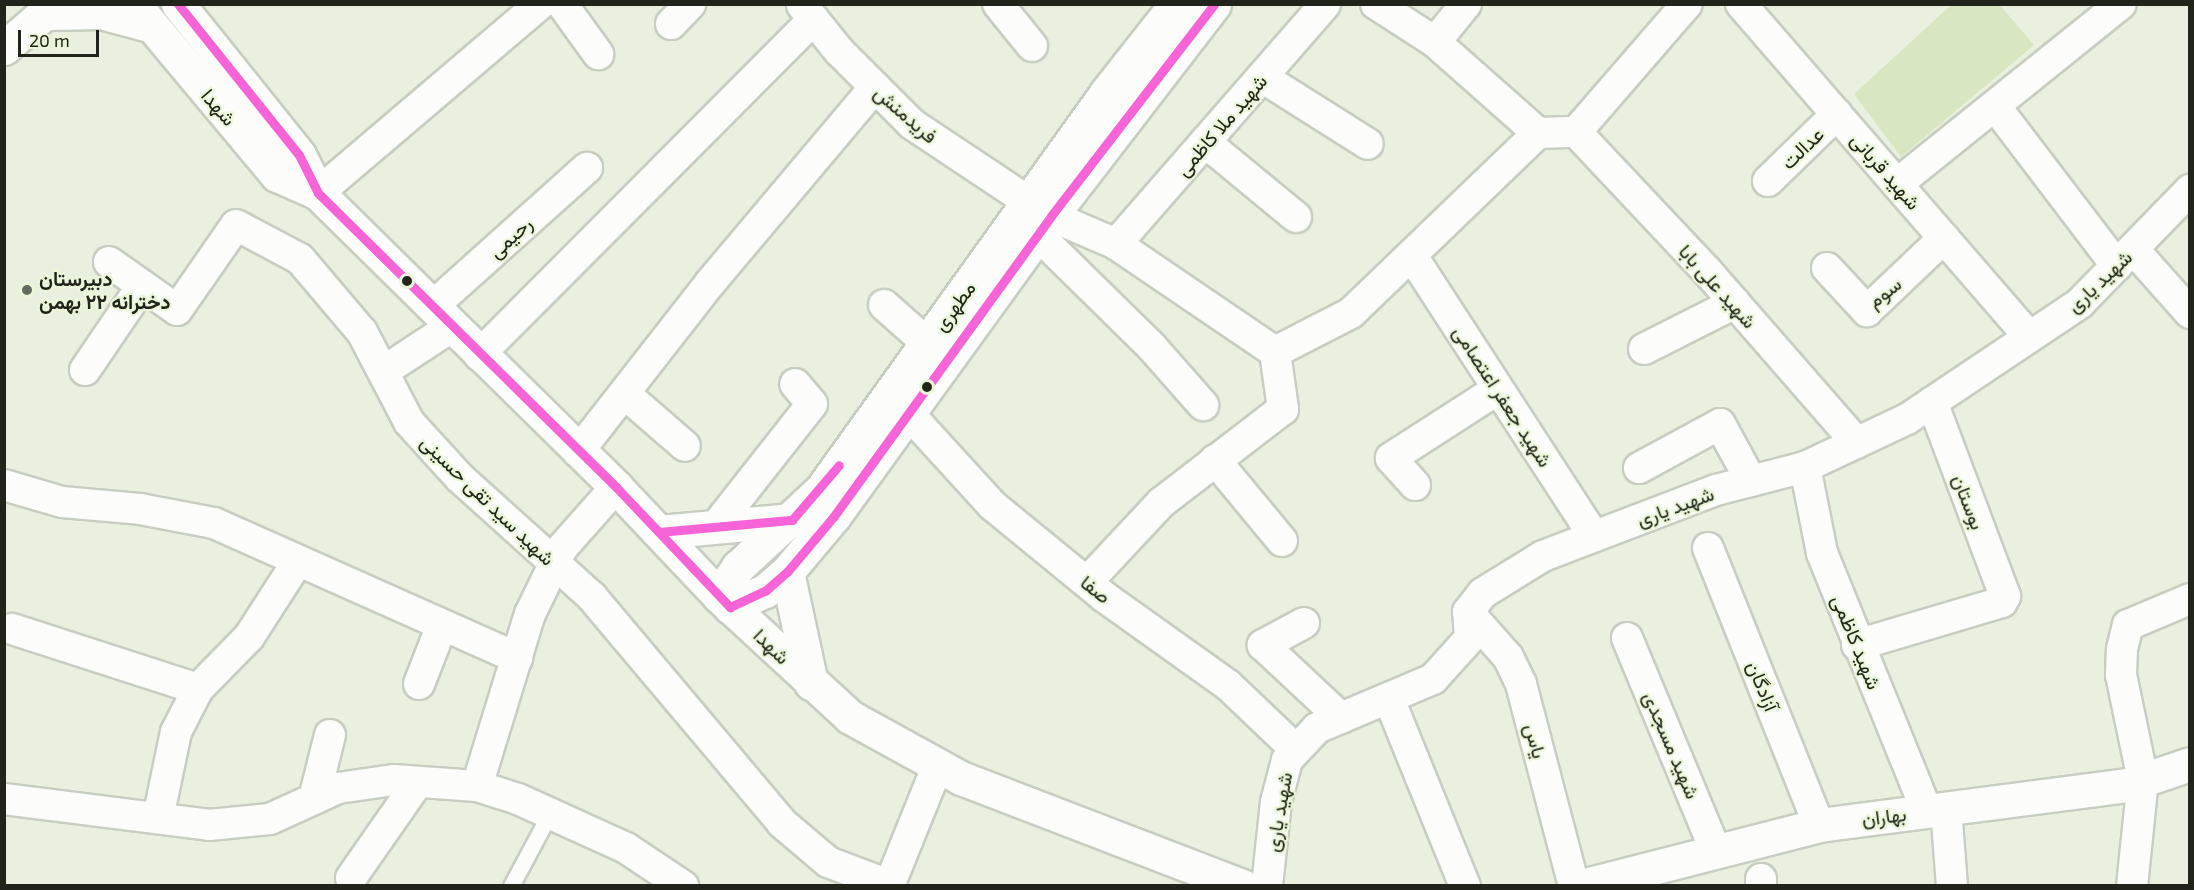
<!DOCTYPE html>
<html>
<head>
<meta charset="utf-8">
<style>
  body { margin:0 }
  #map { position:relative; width:2194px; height:890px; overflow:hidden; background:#e9f0df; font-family:"Exo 2",Vazirmatn,sans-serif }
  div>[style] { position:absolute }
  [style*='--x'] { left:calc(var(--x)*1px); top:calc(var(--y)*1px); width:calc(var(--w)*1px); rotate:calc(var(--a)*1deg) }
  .green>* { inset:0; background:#d8e7c2 }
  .roads { filter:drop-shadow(2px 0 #c8cdc1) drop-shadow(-2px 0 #c8cdc1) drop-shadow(0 2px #c8cdc1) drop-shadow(0 -2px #c8cdc1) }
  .lane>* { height:15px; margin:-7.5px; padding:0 7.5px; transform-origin:7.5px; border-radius:7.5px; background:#fcfdfa }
  .street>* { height:30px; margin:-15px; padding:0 15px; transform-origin:15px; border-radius:15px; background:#fcfdfa }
  .secondary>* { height:33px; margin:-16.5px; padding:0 16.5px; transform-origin:16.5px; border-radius:16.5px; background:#fcfdfa }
  .bus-1>* { height:9px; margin:-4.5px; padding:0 4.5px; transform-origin:4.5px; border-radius:4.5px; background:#f764d7 }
  .dots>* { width:16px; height:16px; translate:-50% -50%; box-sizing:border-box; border:3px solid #eaf6d9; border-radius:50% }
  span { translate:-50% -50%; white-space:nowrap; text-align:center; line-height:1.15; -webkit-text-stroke:4.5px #eaf6d9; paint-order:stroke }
  .street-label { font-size:20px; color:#20241a }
  .poi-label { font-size:20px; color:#20241a; font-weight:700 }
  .left { translate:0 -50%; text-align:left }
  .frame { position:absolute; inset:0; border:6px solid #20241a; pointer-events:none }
  .scale { position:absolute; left:18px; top:30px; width:81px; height:27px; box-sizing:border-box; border:3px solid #20241a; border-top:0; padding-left:8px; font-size:18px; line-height:21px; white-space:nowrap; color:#20241a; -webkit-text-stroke:4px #eaf6d9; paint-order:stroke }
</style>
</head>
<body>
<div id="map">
  <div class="green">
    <div style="clip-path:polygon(1951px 5px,2000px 5px,2034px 45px,1901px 157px,1854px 94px)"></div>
  </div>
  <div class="roads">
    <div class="lane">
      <div style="--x:511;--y:886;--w:83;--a:-61.9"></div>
    </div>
    <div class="street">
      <div style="--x:562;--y:4;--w:62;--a:54.2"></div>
      <div style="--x:998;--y:4;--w:54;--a:51"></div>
      <div style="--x:1376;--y:4;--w:70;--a:32.8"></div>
      <div style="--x:1435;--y:42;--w:137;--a:41.5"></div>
      <div style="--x:1538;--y:133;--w:38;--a:-2"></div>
      <div style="--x:1576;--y:132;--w:169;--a:-49.1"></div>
      <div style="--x:1741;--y:4;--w:440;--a:49.1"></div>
      <div style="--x:802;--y:5;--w:59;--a:51.2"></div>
      <div style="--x:839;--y:51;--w:103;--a:45"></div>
      <div style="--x:912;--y:124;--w:141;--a:33.7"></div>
      <div style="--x:671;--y:24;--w:28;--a:-46"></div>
      <div style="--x:1435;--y:42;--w:49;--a:-50.8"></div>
      <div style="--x:1262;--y:77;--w:125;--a:32.3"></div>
      <div style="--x:1995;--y:106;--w:201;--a:52.7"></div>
      <div style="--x:1576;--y:132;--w:191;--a:46.7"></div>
      <div style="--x:1707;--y:271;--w:228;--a:48.9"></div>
      <div style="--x:1205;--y:142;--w:118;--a:39.5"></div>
      <div style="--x:1768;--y:181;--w:96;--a:-44.2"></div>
      <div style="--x:1897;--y:184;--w:287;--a:-38.8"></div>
      <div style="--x:318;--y:193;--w:292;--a:-40.4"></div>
      <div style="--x:1051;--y:216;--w:71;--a:23.3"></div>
      <div style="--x:1116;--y:244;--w:192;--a:34.2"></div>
      <div style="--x:1275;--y:352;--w:58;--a:82"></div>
      <div style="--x:1283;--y:409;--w:154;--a:142.4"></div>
      <div style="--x:1161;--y:503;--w:108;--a:133.1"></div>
      <div style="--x:1039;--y:236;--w:157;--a:44.5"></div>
      <div style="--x:1151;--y:346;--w:79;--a:48.6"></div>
      <div style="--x:1116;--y:244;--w:318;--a:-48.9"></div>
      <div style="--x:2133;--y:249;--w:86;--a:48.3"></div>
      <div style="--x:1412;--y:256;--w:334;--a:57"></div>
      <div style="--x:109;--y:262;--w:83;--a:35.2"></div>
      <div style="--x:177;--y:310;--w:103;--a:-55.2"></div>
      <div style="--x:236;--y:225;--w:72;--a:28"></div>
      <div style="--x:300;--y:259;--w:96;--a:49.7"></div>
      <div style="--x:362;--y:332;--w:102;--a:62.4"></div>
      <div style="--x:409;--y:422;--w:76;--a:47.7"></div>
      <div style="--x:460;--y:478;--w:178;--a:42"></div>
      <div style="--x:592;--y:597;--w:295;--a:49.9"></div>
      <div style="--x:782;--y:823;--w:60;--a:40.3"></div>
      <div style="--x:828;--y:862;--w:68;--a:20.6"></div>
      <div style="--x:1827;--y:268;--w:59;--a:47.1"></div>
      <div style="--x:1867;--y:311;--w:106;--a:-43.5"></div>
      <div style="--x:884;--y:305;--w:57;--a:41.5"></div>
      <div style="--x:433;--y:306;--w:207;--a:-41.9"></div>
      <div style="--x:1644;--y:349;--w:102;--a:-26.8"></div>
      <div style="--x:1275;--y:352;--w:85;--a:-27.2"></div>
      <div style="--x:1351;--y:313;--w:260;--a:-43.9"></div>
      <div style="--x:479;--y:355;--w:474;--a:-45.1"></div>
      <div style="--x:85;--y:370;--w:102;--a:-55.8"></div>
      <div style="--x:384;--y:371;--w:80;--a:-33.3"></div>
      <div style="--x:625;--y:394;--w:79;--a:40.9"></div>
      <div style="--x:909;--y:414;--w:123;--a:47.6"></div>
      <div style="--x:992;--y:505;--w:144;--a:39.3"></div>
      <div style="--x:1103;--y:596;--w:153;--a:35.5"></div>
      <div style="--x:1228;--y:685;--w:94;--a:43.7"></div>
      <div style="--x:578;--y:452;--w:214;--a:-52"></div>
      <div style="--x:710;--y:283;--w:256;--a:-49.9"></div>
      <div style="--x:1215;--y:460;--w:105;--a:50.4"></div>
      <div style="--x:1805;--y:467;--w:88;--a:78.8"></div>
      <div style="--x:1822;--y:553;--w:279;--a:67.9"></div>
      <div style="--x:1639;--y:468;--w:92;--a:-28.5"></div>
      <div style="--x:1720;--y:424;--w:65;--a:61.5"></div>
      <div style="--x:4;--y:485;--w:60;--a:16.3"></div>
      <div style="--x:62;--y:502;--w:78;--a:5.1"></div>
      <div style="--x:140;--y:509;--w:75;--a:10.7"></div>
      <div style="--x:214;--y:523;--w:332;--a:24"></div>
      <div style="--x:1415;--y:485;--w:36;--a:-132"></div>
      <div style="--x:1391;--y:458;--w:127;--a:-32.8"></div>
      <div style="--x:716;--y:526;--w:155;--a:-51.8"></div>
      <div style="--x:812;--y:404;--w:26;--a:-130"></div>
      <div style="--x:1708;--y:548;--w:298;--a:68.2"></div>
      <div style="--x:1468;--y:612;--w:60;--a:48.4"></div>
      <div style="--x:1508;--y:657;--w:30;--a:64"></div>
      <div style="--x:1521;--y:684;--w:209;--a:75.3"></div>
      <div style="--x:1304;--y:623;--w:47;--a:151.8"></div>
      <div style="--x:1263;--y:645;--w:107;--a:43.1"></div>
      <div style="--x:12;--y:629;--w:195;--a:17.9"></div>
      <div style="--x:1627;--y:638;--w:232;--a:67.4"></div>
      <div style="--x:1857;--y:645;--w:151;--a:-16.5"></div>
      <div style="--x:2002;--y:602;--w:7;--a:-63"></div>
      <div style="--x:2005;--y:596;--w:207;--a:-110.6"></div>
      <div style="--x:419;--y:684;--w:63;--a:-68.7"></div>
      <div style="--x:1389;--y:699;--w:202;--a:67.9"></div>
      <div style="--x:477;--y:786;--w:180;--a:-72.9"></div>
      <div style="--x:530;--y:614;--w:73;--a:-64.1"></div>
      <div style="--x:562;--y:548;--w:81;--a:-48.5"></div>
      <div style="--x:4;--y:799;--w:207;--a:7.2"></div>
      <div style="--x:209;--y:825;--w:61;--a:-5.6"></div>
      <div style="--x:270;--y:819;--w:75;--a:-24.5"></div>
      <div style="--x:338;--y:788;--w:57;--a:-8.1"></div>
      <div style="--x:394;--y:780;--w:83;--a:4.1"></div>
      <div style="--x:477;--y:786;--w:43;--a:17.6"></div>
      <div style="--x:518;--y:799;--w:119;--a:24.4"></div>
      <div style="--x:626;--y:848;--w:69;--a:33.7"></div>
      <div style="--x:314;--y:799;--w:66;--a:-76"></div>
      <div style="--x:1946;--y:808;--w:78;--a:85.6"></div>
      <div style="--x:158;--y:818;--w:88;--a:-78.2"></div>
      <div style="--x:176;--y:732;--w:48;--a:-62.9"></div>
      <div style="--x:198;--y:689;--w:73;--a:-45.6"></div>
      <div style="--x:249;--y:637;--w:90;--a:-57.2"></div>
      <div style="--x:351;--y:878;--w:117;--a:-55.1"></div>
      <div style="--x:889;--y:886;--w:131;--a:-68"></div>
      <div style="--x:1267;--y:886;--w:84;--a:-83.9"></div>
      <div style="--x:1276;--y:802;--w:43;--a:-75.3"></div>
      <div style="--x:1287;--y:760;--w:44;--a:-46.8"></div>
      <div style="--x:1317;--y:728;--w:126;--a:-22.9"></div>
      <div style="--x:1433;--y:679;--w:55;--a:-47.9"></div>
      <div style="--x:1470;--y:638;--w:26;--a:-94"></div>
      <div style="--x:1468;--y:612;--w:24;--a:-52"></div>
      <div style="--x:1483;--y:593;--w:70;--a:-31.7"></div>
      <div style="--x:1543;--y:556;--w:185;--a:-20.9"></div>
      <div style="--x:1716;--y:490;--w:92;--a:-14.5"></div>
      <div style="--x:1805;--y:467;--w:113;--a:-25.2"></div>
      <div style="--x:1907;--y:419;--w:208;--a:-33.8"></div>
      <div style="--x:2080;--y:303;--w:158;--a:-45.8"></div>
      <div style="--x:1761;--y:886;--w:7;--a:-90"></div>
      <div style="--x:2132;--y:886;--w:107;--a:-84.1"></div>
      <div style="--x:2143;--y:780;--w:107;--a:-101.8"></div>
      <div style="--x:2121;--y:675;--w:26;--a:-88"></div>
      <div style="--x:2122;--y:649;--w:25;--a:-76"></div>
      <div style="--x:2128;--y:625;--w:67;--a:-22.8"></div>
    </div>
    <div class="secondary">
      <div style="--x:134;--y:4;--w:223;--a:50.1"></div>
      <div style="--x:277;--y:175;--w:45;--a:23.7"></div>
      <div style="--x:178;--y:4;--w:193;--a:51.3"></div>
      <div style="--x:299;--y:155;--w:42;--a:63.4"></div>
      <div style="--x:318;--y:193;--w:419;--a:44.6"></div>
      <div style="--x:616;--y:487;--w:150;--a:46.6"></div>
      <div style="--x:719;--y:596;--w:178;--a:42.7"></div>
      <div style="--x:850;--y:717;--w:127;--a:28.8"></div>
      <div style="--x:961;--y:778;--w:301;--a:21"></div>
      <div style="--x:47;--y:13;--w:54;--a:-1.1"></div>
      <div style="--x:101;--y:12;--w:50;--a:15.2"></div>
      <div style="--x:4;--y:48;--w:67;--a:-40.8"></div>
      <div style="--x:659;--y:532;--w:134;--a:-5.2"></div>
      <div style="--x:787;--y:572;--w:114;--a:77.8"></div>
      <div style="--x:719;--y:596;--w:35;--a:-57"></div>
      <div style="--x:738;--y:567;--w:113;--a:-42.9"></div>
      <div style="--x:821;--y:490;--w:489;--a:-54.3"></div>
      <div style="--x:1106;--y:93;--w:113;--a:-51.8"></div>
      <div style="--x:730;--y:607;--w:38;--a:-25"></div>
      <div style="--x:765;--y:591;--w:29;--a:-41"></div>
      <div style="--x:787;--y:572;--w:73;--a:-50"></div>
      <div style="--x:834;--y:516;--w:370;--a:-54.1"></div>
      <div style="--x:1051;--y:216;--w:267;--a:-52.4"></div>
      <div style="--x:1582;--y:886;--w:245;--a:-14.4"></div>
      <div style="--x:1819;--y:825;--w:312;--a:-7.4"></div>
      <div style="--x:2128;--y:785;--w:65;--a:-18.7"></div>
    </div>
  </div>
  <div class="bus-1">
    <div style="--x:178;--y:4;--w:193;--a:51.3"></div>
    <div style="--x:299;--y:155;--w:42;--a:63.4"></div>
    <div style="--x:318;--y:193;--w:419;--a:44.6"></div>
    <div style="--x:616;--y:487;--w:166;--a:46.5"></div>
    <div style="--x:730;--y:607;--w:38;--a:-25"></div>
    <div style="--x:765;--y:591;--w:29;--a:-41"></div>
    <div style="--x:787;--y:572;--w:73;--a:-50"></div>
    <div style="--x:834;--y:516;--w:370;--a:-54.1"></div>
    <div style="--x:1051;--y:216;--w:267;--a:-52.4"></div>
    <div style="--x:659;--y:532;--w:134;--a:-5.2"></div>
    <div style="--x:792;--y:520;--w:72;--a:-49.5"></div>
  </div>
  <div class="dots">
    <div style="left:407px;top:281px;background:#20241a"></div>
    <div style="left:27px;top:290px;background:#666b5f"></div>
    <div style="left:927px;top:387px;background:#20241a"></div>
  </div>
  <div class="street-label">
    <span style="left:219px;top:107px;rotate:49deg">شهدا</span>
    <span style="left:906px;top:114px;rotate:41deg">فریدمنش</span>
    <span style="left:1221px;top:125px;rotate:-49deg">شهید ملا کاظمی</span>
    <span style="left:1802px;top:148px;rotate:-44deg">عدالت</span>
    <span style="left:1886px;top:171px;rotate:49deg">شهید قربانی</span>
    <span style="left:510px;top:237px;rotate:-42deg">رحیمی</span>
    <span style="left:2099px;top:281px;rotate:-43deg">شهید یاری</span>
    <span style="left:1718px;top:286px;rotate:48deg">شهید علی بابا</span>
    <span style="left:1884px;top:292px;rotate:-38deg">سوم</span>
    <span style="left:954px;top:306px;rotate:-54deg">مطهری</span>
    <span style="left:1503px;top:396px;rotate:57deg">شهید جعفر اعتصامی</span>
    <span style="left:488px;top:500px;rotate:44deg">شهید سید تقی حسینی</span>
    <span style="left:1969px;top:502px;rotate:69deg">بوستان</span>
    <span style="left:1675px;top:506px;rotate:-20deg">شهید یاری</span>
    <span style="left:1096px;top:589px;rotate:38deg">صفا</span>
    <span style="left:1857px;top:642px;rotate:68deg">شهید کاظمی</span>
    <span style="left:772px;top:646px;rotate:44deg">شهدا</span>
    <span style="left:1763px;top:686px;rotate:68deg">آزادگان</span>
    <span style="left:1536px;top:741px;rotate:75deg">یاس</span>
    <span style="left:1672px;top:745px;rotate:67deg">شهید مسجدی</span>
    <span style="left:1278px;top:812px;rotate:-80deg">شهید یاری</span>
    <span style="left:1884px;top:816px;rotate:-7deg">بهاران</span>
  </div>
  <div class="poi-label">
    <span class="left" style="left:39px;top:290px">دبیرستان<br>دخترانه ۲۲ بهمن</span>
  </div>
  <div class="frame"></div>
  <div class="scale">20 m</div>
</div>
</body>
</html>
